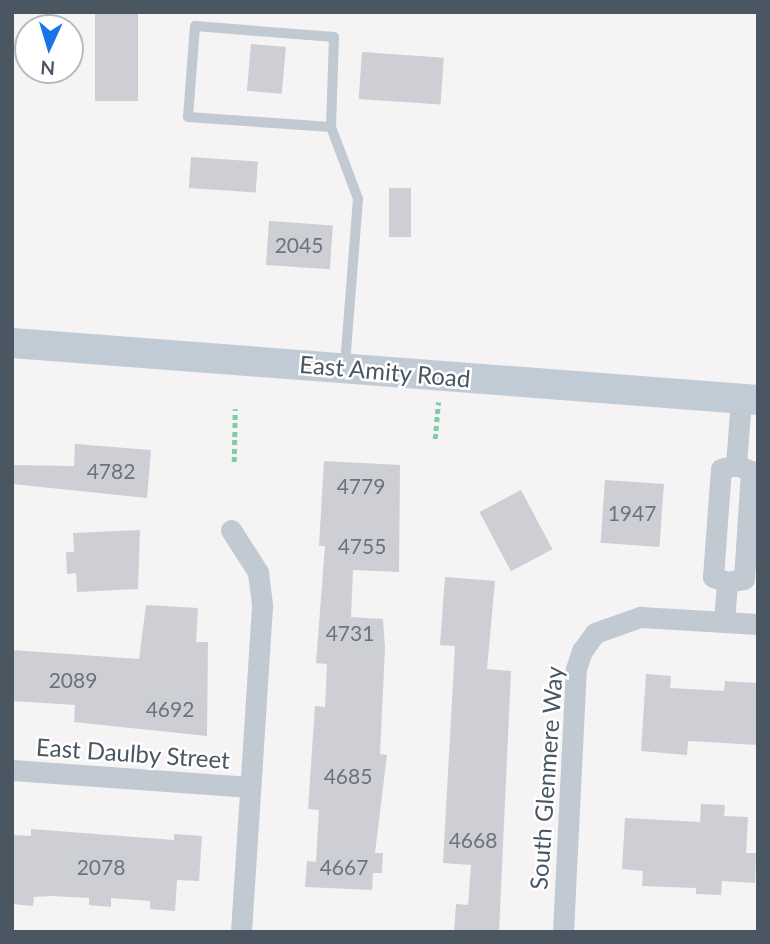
<!DOCTYPE html>
<html>
<head>
<meta charset="utf-8">
<style>
  body { margin:0 }
  #map { position:relative; width:770px; height:944px; overflow:hidden; background:#f5f3f3; font-family:Lato,sans-serif }
  div>[style] { position:absolute }
  [style*='--x'] { left:calc(var(--x)*1px); top:calc(var(--y)*1px); width:calc(var(--w)*1px); rotate:calc(var(--a)*1deg) }
  .building>* { inset:0; background:#cdcfd5; transform-origin:0 0 }
  .path>* { height:4.5px; margin-top:-2.25px; transform-origin:0; background:repeating-linear-gradient(90deg,#7ad0a6 0 5px,transparent 0 8.5px) }
  .lane>* { height:10px; margin:-5px; padding:0 5px; transform-origin:5px; border-radius:5px; background:#c1cad2 }
  .street>* { height:21px; margin:-10.5px; padding:0 10.5px; transform-origin:10.5px; border-radius:10.5px; background:#c1cad2 }
  .secondary>* { height:30px; margin:-15px; padding:0 15px; transform-origin:15px; border-radius:15px; background:#c1cbd6 }
  span { translate:-50% -50%; white-space:nowrap; text-align:center; line-height:1.15; -webkit-text-stroke:5px #fff; paint-order:stroke }
  .number-label { font-size:21px; color:#6b747e }
  .number-label span { -webkit-text-stroke-width:0 }
  .street-label { font-size:24px; color:#4a5661 }
  .frame { position:absolute; inset:0; border:14px solid #4a5661; pointer-events:none }
  .north { position:absolute; left:14px; top:14px; width:70px; height:70px; box-sizing:border-box; background:#fff; border:2px solid #b7bbc0; border-radius:50%; rotate:184deg; font-size:19px; font-weight:700; line-height:28px; text-align:center; color:#4a5661 }
  .north::after { content:''; display:block; margin:auto; width:24px; height:32px; background:#1a73e8; clip-path:polygon(50% 0,100% 100%,50% 72%,0 100%) }
</style>
</head>
<body>
<div id="map">
  <div class="building">
    <div style="left:95px;top:12px;width:43px;height:89px"></div>
    <div style="left:251px;top:44px;width:35px;height:47px;rotate:5deg"></div>
    <div style="left:362px;top:52px;width:82px;height:47px;rotate:4deg"></div>
    <div style="left:191px;top:157px;width:67px;height:31px;rotate:4deg"></div>
    <div style="left:389px;top:188px;width:22px;height:49px"></div>
    <div style="left:269px;top:221px;width:64px;height:44px;rotate:4deg"></div>
    <div style="clip-path:polygon(75px 444px,151px 450px,147px 498px,12px 484px,12px 465px,74px 466px)"></div>
    <div style="clip-path:polygon(324px 461px,400px 465px,399px 572px,353px 570px,351px 617px,383px 619px,385px 648px,380px 754px,387px 755px,375px 853px,383px 853px,382px 873px,373px 873px,372px 890px,305px 887px,307px 861px,316px 862px,319px 810px,308px 809px,315px 706px,325px 707px,327px 664px,316px 663px,325px 546px,319px 546px)"></div>
    <div style="left:605px;top:480px;width:59px;height:63px;rotate:4deg"></div>
    <div style="left:521px;top:490px;width:67px;height:47px;rotate:62deg"></div>
    <div style="clip-path:polygon(140px 530px,138px 589px,77px 592px,76px 573px,67px 574px,66px 552px,74px 552px,73px 533px)"></div>
    <div style="clip-path:polygon(445px 577px,495px 581px,487px 669px,511px 671px,499px 932px,454px 932px,456px 904px,468px 905px,471px 865px,443px 863px,455px 646px,440px 645px)"></div>
    <div style="clip-path:polygon(146px 605px,198px 608px,196px 642px,208px 642px,207px 736px,74px 722px,75px 705px,12px 701px,12px 650px,139px 659px)"></div>
    <div style="clip-path:polygon(646px 674px,671px 676px,670px 688px,724px 691px,725px 681px,758px 683px,758px 745px,688px 741px,687px 755px,641px 751px)"></div>
    <div style="clip-path:polygon(701px 804px,725px 805px,724px 816px,748px 817px,746px 853px,756px 853px,755px 883px,722px 881px,721px 895px,696px 894px,696px 888px,642px 886px,643px 871px,622px 869px,625px 818px,700px 822px)"></div>
    <div style="clip-path:polygon(31px 829px,174px 840px,174px 834px,202px 836px,199px 881px,177px 880px,175px 911px,150px 909px,150px 901px,111px 898px,111px 907px,89px 905px,89px 898px,52px 896px,34px 897px,33px 906px,12px 904px,12px 835px,31px 836px)"></div>
  </div>
  <div class="path">
    <div style="--x:435;--y:439;--w:37;--a:-85"></div>
    <div style="--x:234;--y:462;--w:53;--a:-88.9"></div>
  </div>
  <div class="lane">
    <div style="--x:331;--y:127;--w:90;--a:-88.1"></div>
    <div style="--x:334;--y:37;--w:139;--a:-175.5"></div>
    <div style="--x:195;--y:26;--w:91;--a:94.4"></div>
    <div style="--x:188;--y:117;--w:143;--a:4"></div>
    <div style="--x:331;--y:127;--w:77;--a:69.4"></div>
    <div style="--x:358;--y:199;--w:168;--a:94.5"></div>
  </div>
  <div class="street">
    <div style="--x:736;--y:465;--w:16;--a:22"></div>
    <div style="--x:751;--y:471;--w:108;--a:93.7"></div>
    <div style="--x:744;--y:579;--w:17;--a:170"></div>
    <div style="--x:727;--y:582;--w:15;--a:-160"></div>
    <div style="--x:713;--y:577;--w:108;--a:-85.8"></div>
    <div style="--x:721;--y:469;--w:16;--a:-15"></div>
    <div style="--x:736;--y:465;--w:66;--a:-85.7"></div>
    <div style="--x:231;--y:530;--w:50;--a:57.3"></div>
    <div style="--x:258;--y:572;--w:35;--a:83"></div>
    <div style="--x:262;--y:607;--w:326;--a:93.7"></div>
    <div style="--x:724;--y:622;--w:40;--a:-85.7"></div>
    <div style="--x:12;--y:770;--w:239;--a:4.1"></div>
    <div style="--x:563;--y:932;--w:263;--a:-87.2"></div>
    <div style="--x:576;--y:669;--w:19;--a:-72"></div>
    <div style="--x:582;--y:651;--w:22;--a:-54"></div>
    <div style="--x:595;--y:633;--w:48;--a:-19.6"></div>
    <div style="--x:640;--y:617;--w:118;--a:3.4"></div>
  </div>
  <div class="secondary">
    <div style="--x:12;--y:343;--w:748;--a:4.37"></div>
  </div>
  <div class="number-label">
    <span style="left:299px;top:245px">2045</span>
    <span style="left:111px;top:471px">4782</span>
    <span style="left:361px;top:486px">4779</span>
    <span style="left:632px;top:513px">1947</span>
    <span style="left:362px;top:546px">4755</span>
    <span style="left:350px;top:633px">4731</span>
    <span style="left:73px;top:680px">2089</span>
    <span style="left:170px;top:709px">4692</span>
    <span style="left:348px;top:776px">4685</span>
    <span style="left:473px;top:840px">4668</span>
    <span style="left:101px;top:867px">2078</span>
    <span style="left:344px;top:867px">4667</span>
  </div>
  <div class="street-label">
    <span style="left:385px;top:371px;rotate:5deg">East Amity Road</span>
    <span style="left:133px;top:753px;rotate:4deg">East Daulby Street</span>
    <span style="left:546px;top:778px;rotate:-86deg">South Glenmere Way</span>
  </div>
  <div class="frame"></div>
  <div class="north">N</div>
</div>
</body>
</html>
